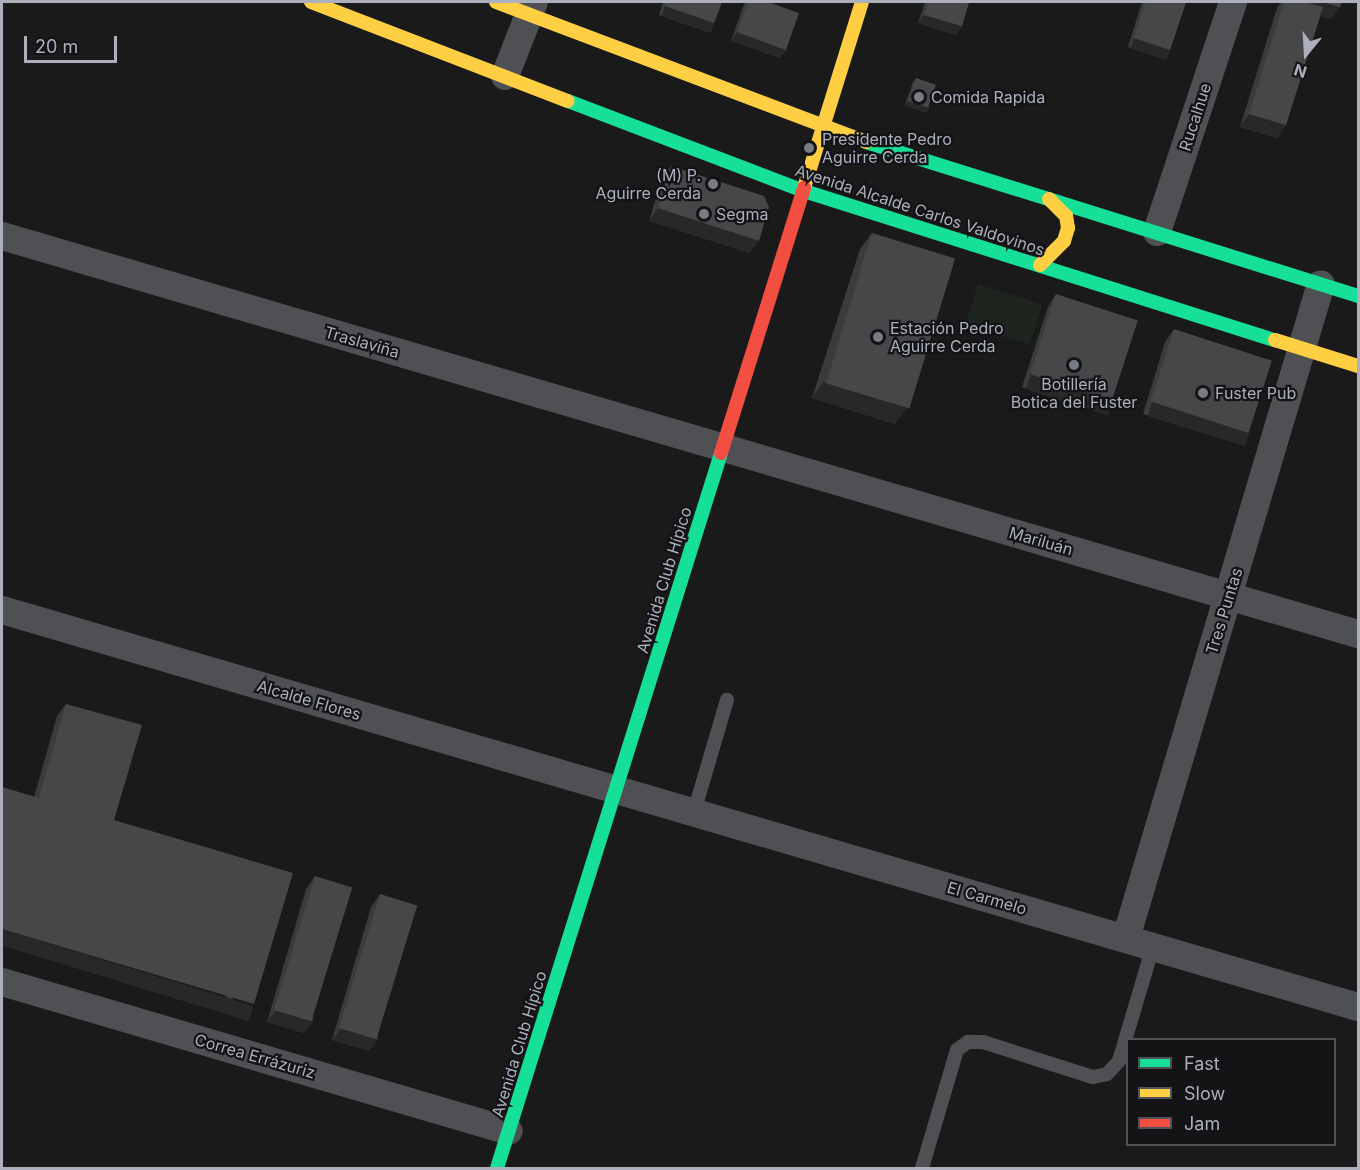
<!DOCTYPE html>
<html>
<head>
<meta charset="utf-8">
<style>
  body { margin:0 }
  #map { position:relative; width:1360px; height:1170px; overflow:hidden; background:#1a1a1b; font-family:Inter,sans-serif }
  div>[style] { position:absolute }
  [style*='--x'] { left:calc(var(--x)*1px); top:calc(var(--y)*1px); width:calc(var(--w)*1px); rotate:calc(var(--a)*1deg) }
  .green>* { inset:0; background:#1e251f; transform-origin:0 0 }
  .lane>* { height:14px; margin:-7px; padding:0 7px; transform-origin:7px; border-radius:7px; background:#4e5054 }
  .street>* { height:28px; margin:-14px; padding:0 14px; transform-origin:14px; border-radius:14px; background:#4e5054 }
  .fast>* { height:14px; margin:-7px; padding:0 7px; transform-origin:7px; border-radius:7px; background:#16e098 }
  .slow>* { height:14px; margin:-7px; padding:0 7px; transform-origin:7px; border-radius:7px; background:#ffcf43 }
  .jam>* { height:14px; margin:-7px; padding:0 7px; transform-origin:7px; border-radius:7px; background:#f24e42 }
  .wall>* { inset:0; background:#3a3b3d }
  .shaded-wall>* { inset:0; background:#282829; transform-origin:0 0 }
  .building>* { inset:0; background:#47474a; transform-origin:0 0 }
  .dots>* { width:16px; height:16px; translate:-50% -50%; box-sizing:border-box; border:3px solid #141417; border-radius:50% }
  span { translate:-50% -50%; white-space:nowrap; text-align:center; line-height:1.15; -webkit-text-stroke:4.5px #141417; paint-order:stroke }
  .poi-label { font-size:16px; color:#abb0bc }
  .left { translate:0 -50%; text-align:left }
  .right { translate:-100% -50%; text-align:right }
  .street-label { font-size:16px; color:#abb0bc }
  .frame { position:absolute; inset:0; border:3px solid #abb0bc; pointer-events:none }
  .legend { position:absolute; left:1126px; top:1038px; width:210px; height:108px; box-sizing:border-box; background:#141417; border:2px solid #505259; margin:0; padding:8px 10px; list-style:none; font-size:18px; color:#abb0bc }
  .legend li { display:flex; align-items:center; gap:12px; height:30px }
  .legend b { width:30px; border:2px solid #505259 }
  .north { position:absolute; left:1276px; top:24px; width:60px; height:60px; -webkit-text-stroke:4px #141417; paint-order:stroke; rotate:198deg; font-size:16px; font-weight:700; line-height:24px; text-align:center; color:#abb0bc }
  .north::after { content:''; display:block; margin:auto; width:21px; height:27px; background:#abb0bc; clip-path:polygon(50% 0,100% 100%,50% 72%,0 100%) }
  .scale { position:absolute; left:24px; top:36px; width:93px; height:27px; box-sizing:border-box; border:3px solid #abb0bc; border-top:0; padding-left:8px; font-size:18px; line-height:21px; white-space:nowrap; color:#abb0bc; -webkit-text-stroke:4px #141417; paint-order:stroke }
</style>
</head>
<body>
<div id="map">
  <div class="green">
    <div style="left:978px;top:284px;width:68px;height:42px;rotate:18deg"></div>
  </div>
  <div class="lane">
    <div style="--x:694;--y:812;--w:117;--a:-73.6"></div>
    <div style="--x:922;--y:1168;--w:123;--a:-73.5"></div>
    <div style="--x:957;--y:1050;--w:14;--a:-36"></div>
    <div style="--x:968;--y:1042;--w:15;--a:0"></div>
    <div style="--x:983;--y:1042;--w:115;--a:17.7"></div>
    <div style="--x:1093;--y:1077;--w:14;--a:-12"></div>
    <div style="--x:1107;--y:1074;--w:18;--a:-47"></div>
    <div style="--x:1119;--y:1061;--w:120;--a:-73.5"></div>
  </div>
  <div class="street">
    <div style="--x:505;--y:76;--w:79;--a:-68.6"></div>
    <div style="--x:1157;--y:232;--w:242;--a:-71.7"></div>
    <div style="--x:2;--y:236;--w:1413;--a:16.36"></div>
    <div style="--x:2;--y:610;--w:1413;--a:16.32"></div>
    <div style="--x:1126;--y:938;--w:682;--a:-73.4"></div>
    <div style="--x:2;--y:982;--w:528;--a:16.38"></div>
  </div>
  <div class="fast">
    <div style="--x:568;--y:101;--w:253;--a:20.9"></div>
    <div style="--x:804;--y:191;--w:494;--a:17.6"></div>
    <div style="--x:866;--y:142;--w:516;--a:17.38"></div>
    <div style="--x:497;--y:1168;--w:749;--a:-72.6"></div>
  </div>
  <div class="slow">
    <div style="--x:311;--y:2;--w:275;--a:21.1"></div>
    <div style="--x:496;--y:2;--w:396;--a:20.7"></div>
    <div style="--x:804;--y:188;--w:195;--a:-72.7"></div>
    <div style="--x:1040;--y:265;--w:34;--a:-45"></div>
    <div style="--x:1064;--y:241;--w:14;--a:-73"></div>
    <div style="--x:1068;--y:228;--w:12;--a:-99"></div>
    <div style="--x:1066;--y:216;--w:24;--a:-135"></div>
    <div style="--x:1275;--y:340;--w:87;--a:17.4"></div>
  </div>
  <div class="jam">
    <div style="--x:721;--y:453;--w:278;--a:-72.6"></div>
  </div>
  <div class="wall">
    <div style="clip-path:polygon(663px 2px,722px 2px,714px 23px,708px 32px,659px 15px)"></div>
    <div style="clip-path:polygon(746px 2px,768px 2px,786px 50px,780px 58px,731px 41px,744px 4px)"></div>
    <div style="clip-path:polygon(925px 2px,969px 2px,962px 26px,956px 35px,918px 23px)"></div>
    <div style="clip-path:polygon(1142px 2px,1186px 2px,1170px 50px,1164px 59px,1128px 47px)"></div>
    <div style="clip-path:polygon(1281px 2px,1342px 2px,1340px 7px,1331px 19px,1320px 16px,1286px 125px,1277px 138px,1240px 127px,1277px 8px)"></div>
    <div style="clip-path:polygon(916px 78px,929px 108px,926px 113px,905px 105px,913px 82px)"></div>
    <div style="clip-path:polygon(671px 166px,750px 253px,649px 221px,662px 179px)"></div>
    <div style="clip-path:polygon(872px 233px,895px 424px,812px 398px,860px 249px)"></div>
    <div style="clip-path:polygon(1056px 294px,1113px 400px,1104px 413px,1022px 387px,1048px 307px)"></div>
    <div style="clip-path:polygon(1174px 329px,1249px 432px,1241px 444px,1143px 414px,1165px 342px)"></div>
    <div style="clip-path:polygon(66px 704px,114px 820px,245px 1017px,34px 797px,57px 716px)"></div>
    <div style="clip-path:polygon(315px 876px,313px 1021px,304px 1033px,267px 1022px,306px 889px)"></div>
    <div style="clip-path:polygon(380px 894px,378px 1039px,369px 1051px,332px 1040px,371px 907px)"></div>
  </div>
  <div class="shaded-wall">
    <div style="clip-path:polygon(1299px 2px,1323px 2px,1340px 7px,1331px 19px,1295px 8px)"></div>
    <div style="left:665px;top:6px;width:52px;height:11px;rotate:19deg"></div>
    <div style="clip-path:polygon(924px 15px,962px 26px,956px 35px,918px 23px)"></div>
    <div style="clip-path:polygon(737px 32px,786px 50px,780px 58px,731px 41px)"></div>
    <div style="left:1134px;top:38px;width:38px;height:11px;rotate:18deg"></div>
    <div style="clip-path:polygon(908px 101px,929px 108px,926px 113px,905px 105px)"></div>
    <div style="clip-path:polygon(1249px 114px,1286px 125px,1277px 138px,1240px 127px)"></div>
    <div style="clip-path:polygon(658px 208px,759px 241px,750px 253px,649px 221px)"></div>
    <div style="left:1031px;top:374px;width:86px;height:16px;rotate:18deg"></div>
    <div style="clip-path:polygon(823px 382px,907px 408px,895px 424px,812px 398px)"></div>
    <div style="left:1152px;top:402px;width:102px;height:15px;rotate:17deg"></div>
    <div style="left:2px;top:929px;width:263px;height:16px;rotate:17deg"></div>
    <div style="clip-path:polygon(276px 1010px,313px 1021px,304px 1033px,267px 1022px)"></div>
    <div style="clip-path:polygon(341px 1028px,378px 1039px,369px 1051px,332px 1040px)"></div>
  </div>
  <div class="building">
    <div style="clip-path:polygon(666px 2px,722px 2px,714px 23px,665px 6px)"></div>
    <div style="clip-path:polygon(748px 2px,768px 2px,799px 13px,786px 50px,737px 32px)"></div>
    <div style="clip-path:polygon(928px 2px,969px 2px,962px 26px,924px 15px)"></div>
    <div style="clip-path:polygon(1145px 2px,1186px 2px,1170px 50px,1134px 38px)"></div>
    <div style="clip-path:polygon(1284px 2px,1305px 2px,1323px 7px,1286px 125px,1249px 114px)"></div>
    <div style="clip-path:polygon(1323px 2px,1342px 2px,1340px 7px)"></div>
    <div style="left:916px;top:78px;width:21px;height:24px;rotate:19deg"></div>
    <div style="clip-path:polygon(671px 166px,764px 196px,769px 207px,759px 241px,658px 208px)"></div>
    <div style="left:872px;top:233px;width:87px;height:157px;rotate:17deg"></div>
    <div style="left:1056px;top:294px;width:86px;height:84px;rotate:18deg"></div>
    <div style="left:1174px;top:329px;width:103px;height:76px;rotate:18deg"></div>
    <div style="clip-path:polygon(66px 704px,142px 725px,114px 820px,293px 873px,254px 1004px,2px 929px,2px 787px,39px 798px)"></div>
    <div style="left:315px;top:876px;width:39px;height:140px;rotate:17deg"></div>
    <div style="left:380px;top:894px;width:39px;height:140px;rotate:17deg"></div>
  </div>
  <div class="dots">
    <div style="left:919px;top:97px;background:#787c84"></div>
    <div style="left:809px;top:148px;background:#787c84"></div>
    <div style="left:713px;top:184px;background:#787c84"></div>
    <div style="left:704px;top:214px;background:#787c84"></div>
    <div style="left:878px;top:337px;background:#787c84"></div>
    <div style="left:1074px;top:365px;background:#787c84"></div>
    <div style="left:1203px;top:393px;background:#787c84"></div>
  </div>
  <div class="poi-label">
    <span class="left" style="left:931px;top:97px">Comida Rapida</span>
    <span class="left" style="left:822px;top:148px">Presidente Pedro<br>Aguirre Cerda</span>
    <span class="right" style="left:701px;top:184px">(M) P.<br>Aguirre Cerda</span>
    <span class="left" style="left:716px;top:214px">Segma</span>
    <span class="left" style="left:890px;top:337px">Estación Pedro<br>Aguirre Cerda</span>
    <span style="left:1074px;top:393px">Botillería<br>Botica del Fuster</span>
    <span class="left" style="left:1215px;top:393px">Fuster Pub</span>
  </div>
  <div class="street-label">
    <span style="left:1195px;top:117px;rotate:-72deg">Rucalhue</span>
    <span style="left:920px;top:210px;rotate:18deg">Avenida Alcalde Carlos Valdovinos</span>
    <span style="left:362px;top:342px;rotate:16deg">Traslaviña</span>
    <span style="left:1041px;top:541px;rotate:16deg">Mariluán</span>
    <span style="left:664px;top:580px;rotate:-73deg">Avenida Club Hípico</span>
    <span style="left:1224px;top:611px;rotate:-73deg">Tres Puntas</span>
    <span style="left:309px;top:700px;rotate:16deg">Alcalde Flores</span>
    <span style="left:987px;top:898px;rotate:16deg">El Carmelo</span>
    <span style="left:519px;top:1044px;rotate:-73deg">Avenida Club Hípico</span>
    <span style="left:255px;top:1056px;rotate:16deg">Correa Errázuriz</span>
  </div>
  <div class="frame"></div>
  <ul class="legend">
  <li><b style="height:8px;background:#16e098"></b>Fast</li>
  <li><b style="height:8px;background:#ffcf43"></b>Slow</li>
  <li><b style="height:8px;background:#f24e42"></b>Jam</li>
  </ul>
  <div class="north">N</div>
  <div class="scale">20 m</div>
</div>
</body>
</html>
